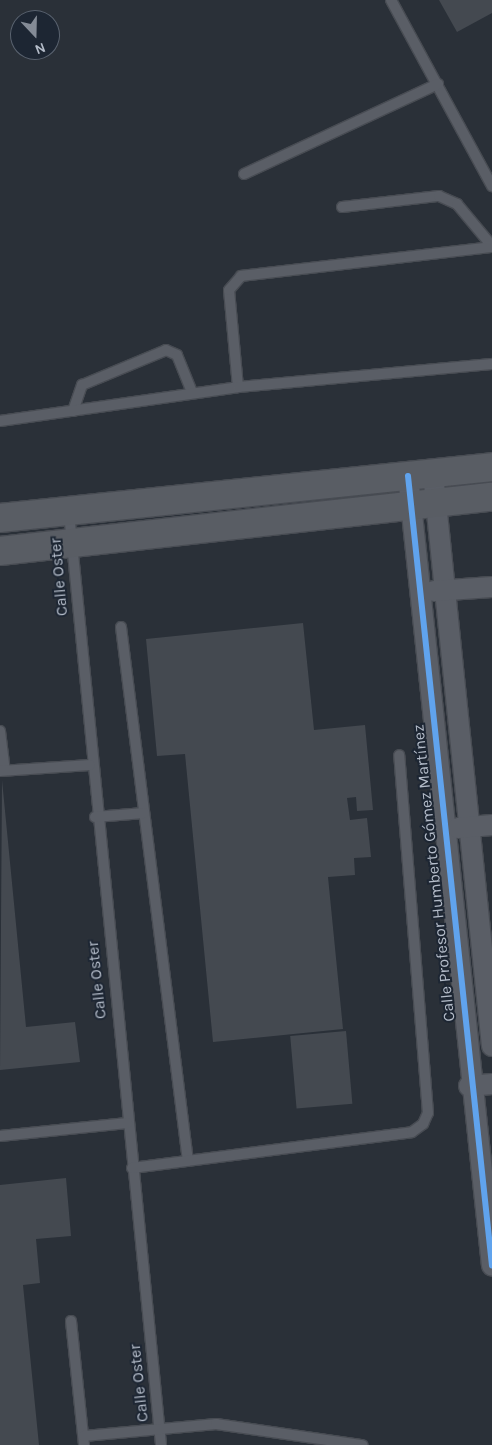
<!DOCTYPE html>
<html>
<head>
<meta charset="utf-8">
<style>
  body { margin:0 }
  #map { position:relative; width:492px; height:1445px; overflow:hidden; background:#2a3038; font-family:Karla,sans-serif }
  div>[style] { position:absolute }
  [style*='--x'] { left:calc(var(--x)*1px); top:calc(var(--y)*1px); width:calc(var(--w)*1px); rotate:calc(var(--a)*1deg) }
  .building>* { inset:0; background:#444950; transform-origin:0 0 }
  .roads { filter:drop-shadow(1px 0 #484c53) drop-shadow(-1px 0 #484c53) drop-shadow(0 1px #484c53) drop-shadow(0 -1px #484c53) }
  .service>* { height:10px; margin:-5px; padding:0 5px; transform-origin:5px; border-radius:5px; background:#5a5e66 }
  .minor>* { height:20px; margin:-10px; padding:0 10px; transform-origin:10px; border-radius:10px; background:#5a5e66 }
  .secondary>* { height:28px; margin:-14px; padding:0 14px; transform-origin:14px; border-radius:14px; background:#595d64 }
  .cycleway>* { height:6px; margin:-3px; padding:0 3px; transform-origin:3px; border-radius:3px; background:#60a3ed }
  span { translate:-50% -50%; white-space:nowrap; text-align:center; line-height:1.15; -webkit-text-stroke:4px #1d2633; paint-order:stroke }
  .street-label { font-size:16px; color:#b4bcc9 }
  .north { position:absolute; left:10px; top:10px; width:50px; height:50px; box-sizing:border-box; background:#1d2633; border:1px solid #59626f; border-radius:50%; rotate:159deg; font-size:14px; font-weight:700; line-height:20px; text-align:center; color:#b4bcc9 }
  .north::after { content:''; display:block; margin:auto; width:18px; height:22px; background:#848b96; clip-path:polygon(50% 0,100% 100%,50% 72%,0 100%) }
</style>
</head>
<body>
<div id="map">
  <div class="building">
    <div style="clip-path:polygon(439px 0,492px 0,492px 13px,457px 32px)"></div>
    <div style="clip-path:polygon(303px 623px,314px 730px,365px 725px,373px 810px,357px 811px,356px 797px,347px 798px,350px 820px,367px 818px,371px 857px,354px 858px,355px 875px,328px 877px,343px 1029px,213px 1042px,185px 754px,157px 756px,146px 639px)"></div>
    <div style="clip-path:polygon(2px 780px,26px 1027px,75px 1022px,80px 1062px,0 1070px)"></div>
    <div style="left:346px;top:1031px;width:73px;height:56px;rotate:85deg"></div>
    <div style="clip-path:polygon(66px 1178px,71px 1236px,36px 1239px,40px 1283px,23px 1285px,39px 1445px,0 1445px,0 1185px)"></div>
  </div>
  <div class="roads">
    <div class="service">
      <div style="--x:391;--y:0;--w:212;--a:61.5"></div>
      <div style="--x:244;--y:174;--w:214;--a:-24.9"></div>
      <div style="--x:342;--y:207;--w:98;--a:-6.5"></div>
      <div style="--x:439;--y:196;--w:20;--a:24"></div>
      <div style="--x:457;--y:204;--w:55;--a:50.2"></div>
      <div style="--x:238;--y:387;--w:97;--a:-95.3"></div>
      <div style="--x:229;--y:290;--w:18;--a:-49"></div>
      <div style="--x:241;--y:276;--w:253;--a:-6.6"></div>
      <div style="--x:73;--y:411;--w:28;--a:-71"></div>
      <div style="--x:82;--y:385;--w:91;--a:-22.6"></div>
      <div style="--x:166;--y:350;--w:12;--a:24"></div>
      <div style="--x:177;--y:355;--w:40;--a:68"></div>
      <div style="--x:0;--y:421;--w:240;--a:-8.1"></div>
      <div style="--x:238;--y:387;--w:255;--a:-5.2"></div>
      <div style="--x:69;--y:513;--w:937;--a:84.36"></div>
      <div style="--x:121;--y:627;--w:538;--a:82.85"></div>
      <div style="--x:0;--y:731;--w:39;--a:83"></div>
      <div style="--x:0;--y:771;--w:90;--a:-3.8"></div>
      <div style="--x:95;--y:817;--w:49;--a:-4.7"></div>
      <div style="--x:0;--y:1136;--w:128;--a:-5.8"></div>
      <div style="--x:132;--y:1168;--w:282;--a:-7.3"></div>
      <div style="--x:412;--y:1132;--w:14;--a:-36"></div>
      <div style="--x:423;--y:1124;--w:12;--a:-66"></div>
      <div style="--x:428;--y:1113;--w:359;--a:-94.6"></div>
      <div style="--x:71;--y:1321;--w:125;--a:84"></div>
      <div style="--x:84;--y:1436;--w:133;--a:-5.2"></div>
      <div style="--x:216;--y:1424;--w:148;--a:8.2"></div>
    </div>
    <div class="minor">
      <div style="--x:433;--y:474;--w:575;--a:84.11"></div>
      <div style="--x:408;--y:476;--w:794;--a:83.93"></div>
      <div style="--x:434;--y:591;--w:58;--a:-3.9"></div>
      <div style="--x:458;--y:828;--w:34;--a:-5"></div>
      <div style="--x:469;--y:1086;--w:23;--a:-5"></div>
    </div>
    <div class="secondary">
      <div style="--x:0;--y:518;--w:495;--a:-5.9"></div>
      <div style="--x:0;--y:551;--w:495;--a:-6.3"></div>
    </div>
  </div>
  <div class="cycleway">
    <div style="--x:408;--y:476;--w:794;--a:83.93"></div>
  </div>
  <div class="street-label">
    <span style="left:59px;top:577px;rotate:-95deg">Calle Oster</span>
    <span style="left:434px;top:873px;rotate:-96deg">Calle Profesor Humberto Gómez Martínez</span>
    <span style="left:97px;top:980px;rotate:-96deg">Calle Oster</span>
    <span style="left:139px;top:1383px;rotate:-96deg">Calle Oster</span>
  </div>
  <div class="north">N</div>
</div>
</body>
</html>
